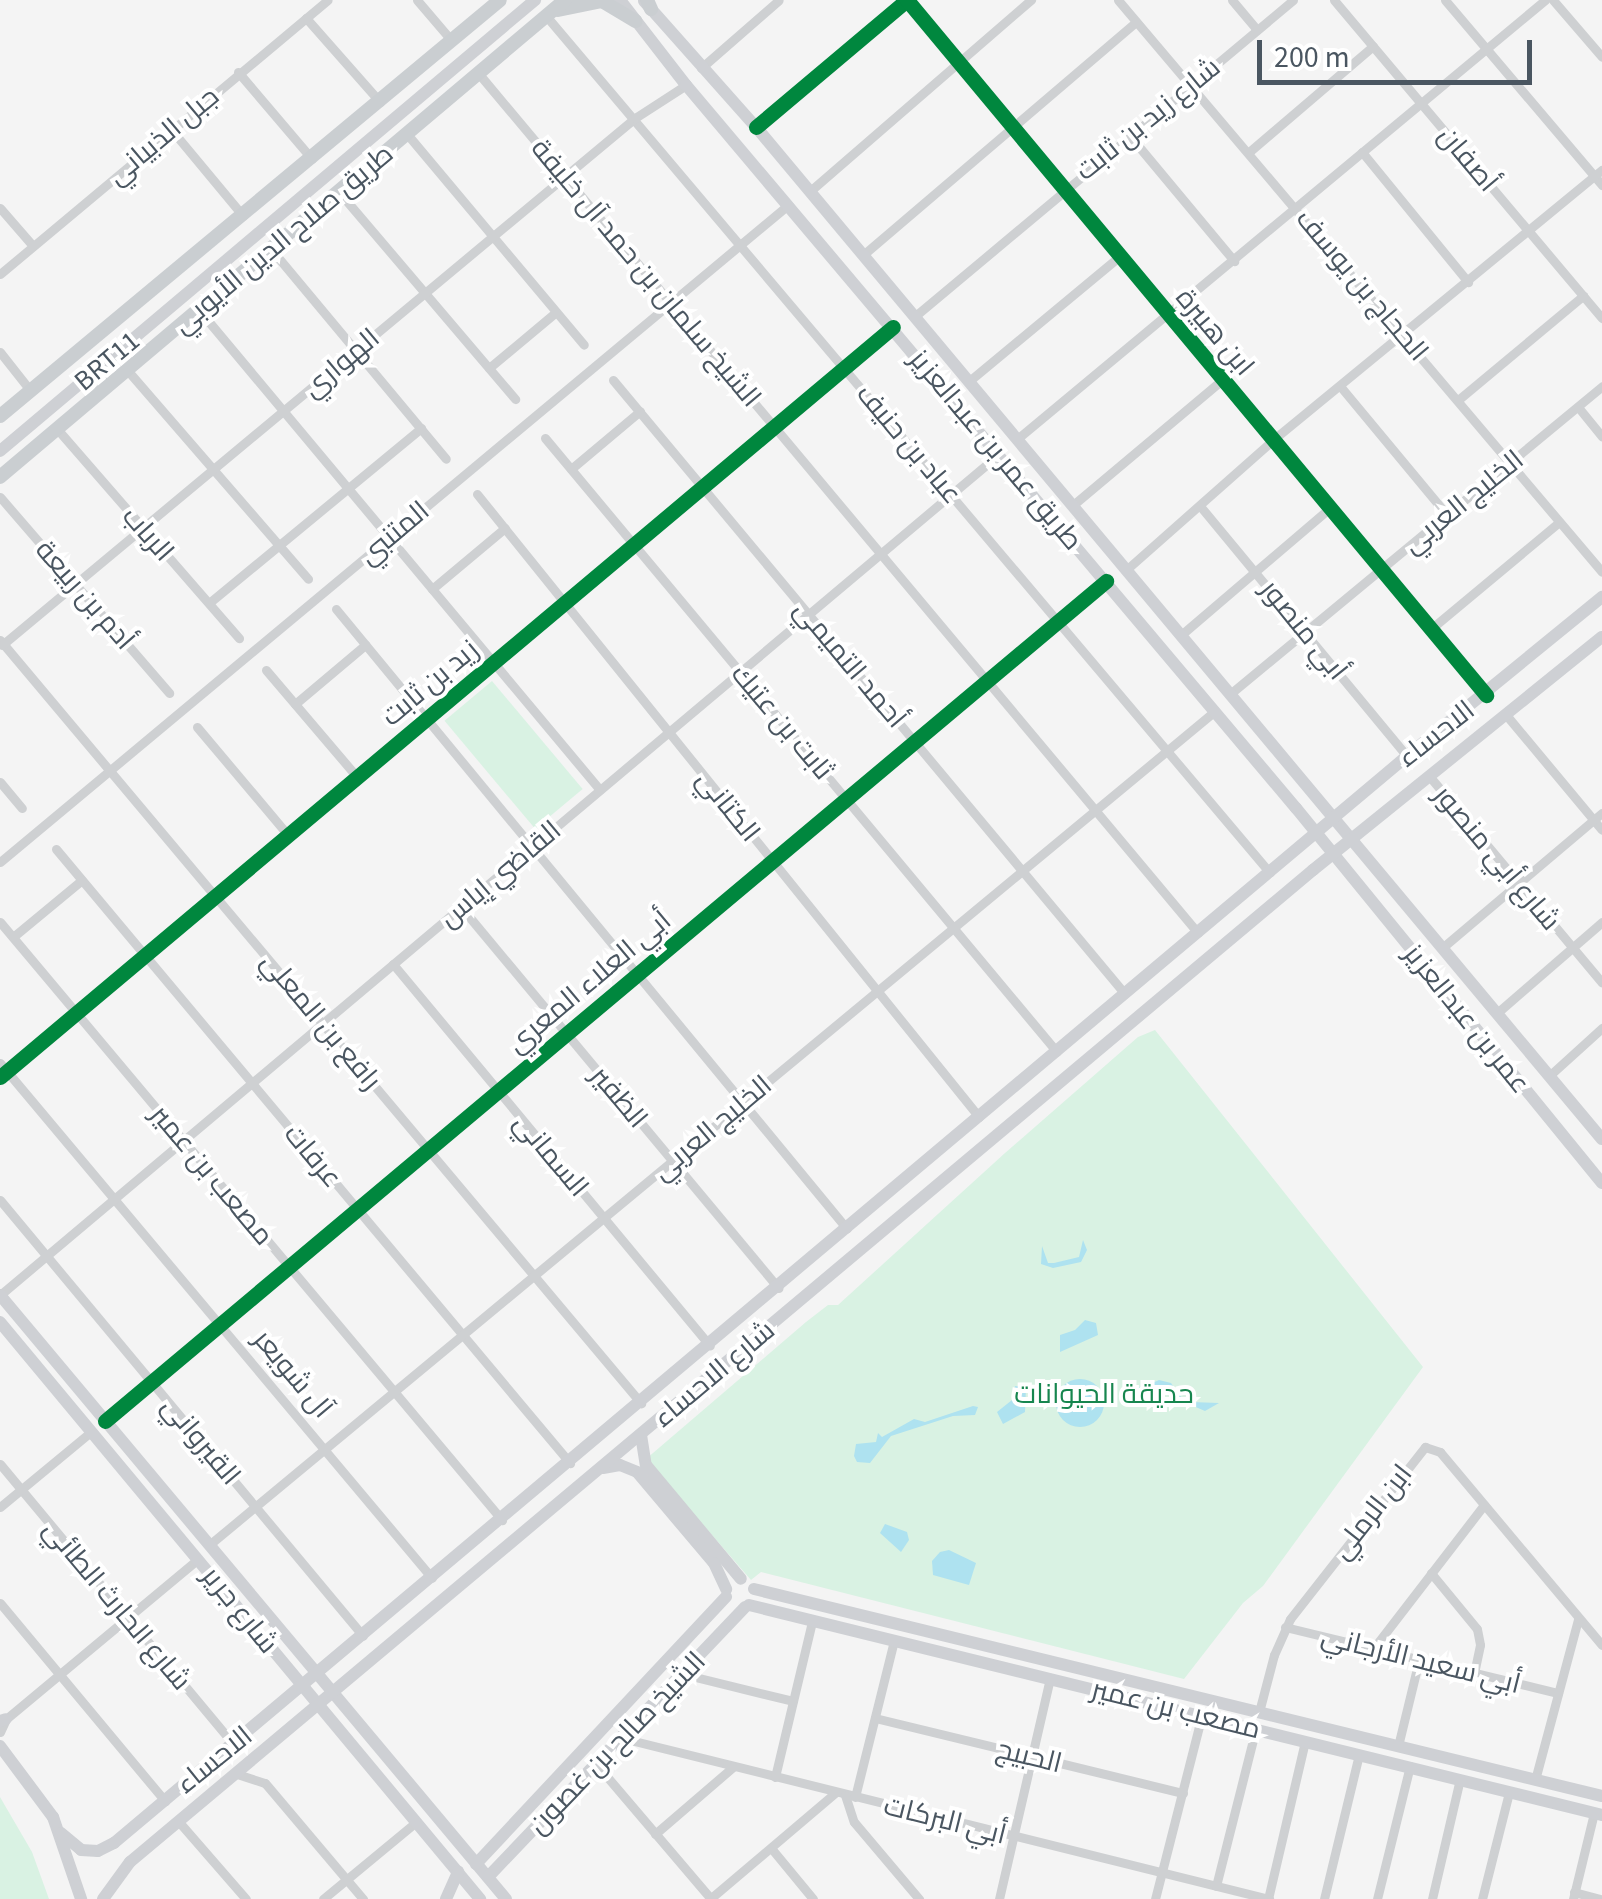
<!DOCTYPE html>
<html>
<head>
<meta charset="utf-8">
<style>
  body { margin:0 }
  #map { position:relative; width:1602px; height:1899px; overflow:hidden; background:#f4f4f4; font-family:"Source Sans 3",Cairo,sans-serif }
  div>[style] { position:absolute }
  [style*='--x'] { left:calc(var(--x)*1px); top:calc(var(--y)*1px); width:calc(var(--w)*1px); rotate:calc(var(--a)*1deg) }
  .green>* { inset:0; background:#d9f2e3; transform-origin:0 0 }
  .water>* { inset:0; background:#aee2f0 }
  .round { border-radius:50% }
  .street>* { height:9px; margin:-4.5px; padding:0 4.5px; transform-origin:4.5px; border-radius:4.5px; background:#ced0d2 }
  .secondary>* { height:12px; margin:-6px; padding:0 6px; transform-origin:6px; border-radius:6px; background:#ced0d4 }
  .primary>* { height:14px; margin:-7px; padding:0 7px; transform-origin:7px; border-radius:7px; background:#caced1 }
  .cycleway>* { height:15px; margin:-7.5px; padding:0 7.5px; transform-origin:7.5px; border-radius:7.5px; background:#00873e }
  span { translate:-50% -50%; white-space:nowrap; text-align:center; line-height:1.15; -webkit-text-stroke:8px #fff; paint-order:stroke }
  .street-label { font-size:28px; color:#4a5661 }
  .park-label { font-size:28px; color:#17864f }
  .scale { position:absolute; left:1257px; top:40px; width:275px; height:45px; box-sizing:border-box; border:5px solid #4a5661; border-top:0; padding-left:12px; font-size:30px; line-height:35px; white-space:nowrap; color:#4a5661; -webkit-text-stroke:8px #fff; paint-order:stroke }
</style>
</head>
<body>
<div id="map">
  <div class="green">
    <div style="left:492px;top:681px;width:141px;height:62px;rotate:50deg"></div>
    <div style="clip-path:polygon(1155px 1030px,1423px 1367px,1263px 1586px,1243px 1603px,1184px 1679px,761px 1572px,751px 1580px,646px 1459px,806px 1322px,828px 1305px,838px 1305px,1005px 1153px,1138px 1037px)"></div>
    <div style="clip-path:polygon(0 1797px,32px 1852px,49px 1899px,0 1899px)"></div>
  </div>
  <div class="water">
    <div style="clip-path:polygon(1083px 1240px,1087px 1250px,1081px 1262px,1053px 1268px,1041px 1264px,1042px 1246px,1048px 1263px,1054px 1263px,1079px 1257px)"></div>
    <div style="clip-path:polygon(1085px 1320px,1096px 1323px,1098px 1335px,1060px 1352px,1060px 1335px,1075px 1330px)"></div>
    <div class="round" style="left:1056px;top:1379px;width:48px;height:48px"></div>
    <div style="clip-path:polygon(1159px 1380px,1171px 1383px,1181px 1397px,1191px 1402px,1219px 1403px,1205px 1411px,1184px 1402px,1170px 1389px,1154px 1386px,1142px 1398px,1127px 1396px,1121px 1400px,1134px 1385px,1142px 1388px)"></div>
    <div style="clip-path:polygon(1015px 1386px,1026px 1387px,1025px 1412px,1003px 1424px,997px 1412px,1012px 1400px)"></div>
    <div style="clip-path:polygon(973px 1406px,978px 1407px,975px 1415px,953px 1416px,891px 1436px,870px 1463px,857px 1462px,854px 1456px,856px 1444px,876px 1442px,878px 1433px,882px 1437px,914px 1419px,925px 1422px)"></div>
    <div style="clip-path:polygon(885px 1524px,907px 1532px,909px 1540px,901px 1552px,880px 1533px)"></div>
    <div style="clip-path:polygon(949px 1550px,976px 1563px,969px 1585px,933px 1575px,932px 1561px,940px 1552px)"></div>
  </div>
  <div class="street">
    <div style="--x:417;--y:0;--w:54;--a:49.5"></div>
    <div style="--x:1118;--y:0;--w:749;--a:49.76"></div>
    <div style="--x:1232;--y:0;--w:39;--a:50"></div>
    <div style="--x:1334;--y:0;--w:416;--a:49.9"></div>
    <div style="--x:1445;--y:0;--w:243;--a:49.7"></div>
    <div style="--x:1553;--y:0;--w:75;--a:49.3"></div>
    <div style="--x:547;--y:17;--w:1120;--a:49.81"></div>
    <div style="--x:306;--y:18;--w:112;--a:48.6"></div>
    <div style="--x:701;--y:68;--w:103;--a:-41.1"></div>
    <div style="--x:238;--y:72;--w:114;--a:49.6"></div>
    <div style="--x:479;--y:74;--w:1120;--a:50.07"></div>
    <div style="--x:756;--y:127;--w:197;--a:-40.1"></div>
    <div style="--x:907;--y:0;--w:905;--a:50.2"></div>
    <div style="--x:170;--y:128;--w:114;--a:50.3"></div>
    <div style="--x:407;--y:134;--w:275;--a:50"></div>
    <div style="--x:1130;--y:136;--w:163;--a:50.2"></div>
    <div style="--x:1249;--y:152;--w:163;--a:-40.5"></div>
    <div style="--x:1362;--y:152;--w:168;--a:50.8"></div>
    <div style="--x:339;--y:192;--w:272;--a:49.6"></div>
    <div style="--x:809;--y:192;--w:294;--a:-40.9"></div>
    <div style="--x:0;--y:208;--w:50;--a:49"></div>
    <div style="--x:271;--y:249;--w:273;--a:50.2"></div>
    <div style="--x:863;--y:255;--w:359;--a:-40.5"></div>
    <div style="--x:0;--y:274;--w:427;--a:-39.9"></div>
    <div style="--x:199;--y:310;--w:625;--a:50.12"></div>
    <div style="--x:914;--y:317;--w:494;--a:-39.9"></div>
    <div style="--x:0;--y:352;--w:48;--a:51.7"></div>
    <div style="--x:489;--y:368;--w:87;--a:-39.9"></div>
    <div style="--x:128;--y:371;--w:275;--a:49.1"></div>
    <div style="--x:613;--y:380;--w:799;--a:50.18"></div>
    <div style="--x:968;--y:382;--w:197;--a:-39.7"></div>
    <div style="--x:1340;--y:386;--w:168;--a:50.3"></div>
    <div style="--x:1458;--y:400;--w:163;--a:-39.8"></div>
    <div style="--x:1578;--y:407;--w:38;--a:51"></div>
    <div style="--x:58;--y:430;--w:276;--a:49"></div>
    <div style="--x:545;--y:438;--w:799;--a:50.18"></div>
    <div style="--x:1017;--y:439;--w:687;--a:-39.74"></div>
    <div style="--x:571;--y:469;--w:90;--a:-40"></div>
    <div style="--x:477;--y:494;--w:800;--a:51.14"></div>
    <div style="--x:0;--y:497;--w:259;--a:49.2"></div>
    <div style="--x:1073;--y:505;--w:194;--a:-40"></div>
    <div style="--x:1200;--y:506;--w:325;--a:50.4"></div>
    <div style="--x:1126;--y:570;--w:198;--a:-41.5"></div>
    <div style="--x:1274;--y:439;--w:424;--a:-39.4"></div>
    <div style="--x:432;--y:589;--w:95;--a:-39.9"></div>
    <div style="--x:209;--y:603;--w:275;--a:-39.5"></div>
    <div style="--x:336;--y:609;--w:803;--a:50.5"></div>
    <div style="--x:1432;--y:628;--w:165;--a:-39.8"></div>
    <div style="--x:1181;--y:635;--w:197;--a:-40.5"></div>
    <div style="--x:0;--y:640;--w:997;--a:49.97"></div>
    <div style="--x:2;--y:645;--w:824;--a:-39.78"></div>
    <div style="--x:635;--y:118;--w:61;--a:-32.9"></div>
    <div style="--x:266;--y:670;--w:140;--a:49.6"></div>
    <div style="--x:1230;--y:694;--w:483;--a:-39.6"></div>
    <div style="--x:295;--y:704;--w:92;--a:-40.1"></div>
    <div style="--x:1507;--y:716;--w:148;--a:50.2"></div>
    <div style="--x:197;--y:727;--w:141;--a:49.9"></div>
    <div style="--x:1430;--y:777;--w:268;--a:50.1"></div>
    <div style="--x:0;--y:782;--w:34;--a:50"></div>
    <div style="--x:56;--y:849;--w:801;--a:50.07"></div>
    <div style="--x:0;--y:862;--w:1026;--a:-39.82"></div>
    <div style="--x:461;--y:907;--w:496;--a:50.2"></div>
    <div style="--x:0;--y:922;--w:781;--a:49.99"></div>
    <div style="--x:13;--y:937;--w:89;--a:-39.6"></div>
    <div style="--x:1442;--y:948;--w:209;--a:-40.2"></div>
    <div style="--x:393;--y:964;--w:496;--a:50.3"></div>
    <div style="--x:1497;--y:1013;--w:139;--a:-40.9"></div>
    <div style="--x:0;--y:1063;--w:672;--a:50.01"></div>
    <div style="--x:1549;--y:1076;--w:72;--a:-42.2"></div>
    <div style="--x:0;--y:1077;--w:1166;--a:-40.03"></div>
    <div style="--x:0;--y:1200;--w:567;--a:50.22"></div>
    <div style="--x:0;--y:1295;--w:1306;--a:-40.09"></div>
    <div style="--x:105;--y:1421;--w:1307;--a:-40"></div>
    <div style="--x:0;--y:1464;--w:366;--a:50.2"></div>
    <div style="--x:0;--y:1507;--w:119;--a:-39.6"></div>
    <div style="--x:209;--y:1545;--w:1307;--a:-39.66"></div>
    <div style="--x:1431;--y:1573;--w:72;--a:50.6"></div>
    <div style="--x:1477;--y:1629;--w:16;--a:79"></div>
    <div style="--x:1480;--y:1645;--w:29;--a:102"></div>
    <div style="--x:0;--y:1603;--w:258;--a:50.2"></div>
    <div style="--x:1285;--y:1627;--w:281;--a:13.6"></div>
    <div style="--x:1373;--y:1649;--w:182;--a:-52.4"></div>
    <div style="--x:683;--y:1674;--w:113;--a:13.8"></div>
    <div style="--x:1259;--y:1712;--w:59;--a:-75.3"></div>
    <div style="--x:1274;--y:1655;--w:39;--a:-66"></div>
    <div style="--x:1290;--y:1619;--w:219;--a:-51.9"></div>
    <div style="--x:1425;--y:1447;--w:16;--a:18"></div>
    <div style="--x:1440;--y:1452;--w:252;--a:50"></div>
    <div style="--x:875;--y:1718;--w:317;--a:13.7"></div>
    <div style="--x:0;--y:1732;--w:14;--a:-65"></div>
    <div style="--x:6;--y:1719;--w:250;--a:-39.8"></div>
    <div style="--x:622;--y:1738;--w:667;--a:13.97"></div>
    <div style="--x:1398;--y:1746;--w:89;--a:-76.3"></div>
    <div style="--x:597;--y:1765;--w:176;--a:49.6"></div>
    <div style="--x:237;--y:1774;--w:29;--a:18"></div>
    <div style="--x:265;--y:1783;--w:152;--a:49.8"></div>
    <div style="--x:775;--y:1777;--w:159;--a:-76.6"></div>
    <div style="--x:1535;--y:1780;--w:167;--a:-75"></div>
    <div style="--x:845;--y:1795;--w:28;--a:72"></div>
    <div style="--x:854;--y:1822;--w:101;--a:49.8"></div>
    <div style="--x:855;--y:1797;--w:161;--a:-76"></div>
    <div style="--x:179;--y:1822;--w:102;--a:49"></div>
    <div style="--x:655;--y:1834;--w:103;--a:-40.7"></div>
    <div style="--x:771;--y:1848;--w:66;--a:50.5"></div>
    <div style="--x:1216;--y:1886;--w:163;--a:-75.8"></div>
    <div style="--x:1574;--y:1892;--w:28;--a:15"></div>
    <div style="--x:323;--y:1899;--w:119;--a:-39.6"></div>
    <div style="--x:710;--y:1899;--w:164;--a:-40.3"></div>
    <div style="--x:999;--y:1899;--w:227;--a:-77"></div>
    <div style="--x:1155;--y:1899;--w:190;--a:-75.7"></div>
    <div style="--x:1268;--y:1899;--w:162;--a:-76.8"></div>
    <div style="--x:1324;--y:1899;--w:149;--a:-76.4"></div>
    <div style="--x:1377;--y:1899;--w:137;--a:-76.1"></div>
    <div style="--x:1432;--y:1899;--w:123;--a:-76.9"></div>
    <div style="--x:1482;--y:1899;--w:110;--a:-75.8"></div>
    <div style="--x:1573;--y:1899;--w:89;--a:-76.3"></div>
  </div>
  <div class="secondary">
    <div style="--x:620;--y:0;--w:108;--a:52.2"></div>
    <div style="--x:686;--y:85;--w:946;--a:49.85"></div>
    <div style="--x:1296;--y:808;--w:484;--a:50.8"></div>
    <div style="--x:644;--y:1;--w:169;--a:48.4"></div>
    <div style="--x:756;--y:127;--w:1319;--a:50.11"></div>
    <div style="--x:0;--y:451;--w:700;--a:-40.13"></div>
    <div style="--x:0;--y:1295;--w:788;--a:50.05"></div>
    <div style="--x:0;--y:1322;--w:751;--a:50.24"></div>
    <div style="--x:641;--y:1435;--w:30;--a:81"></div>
    <div style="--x:646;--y:1465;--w:148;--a:50.2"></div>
    <div style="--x:603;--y:1468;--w:17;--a:-10"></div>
    <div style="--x:620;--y:1465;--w:18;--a:22"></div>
    <div style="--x:637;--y:1472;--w:119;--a:49.8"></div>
    <div style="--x:714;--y:1563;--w:29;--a:65"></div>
    <div style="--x:754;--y:1589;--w:873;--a:13.72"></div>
    <div style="--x:749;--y:1605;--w:878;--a:13.83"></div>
    <div style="--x:0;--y:1721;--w:6;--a:-18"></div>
    <div style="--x:0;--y:1746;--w:89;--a:53.3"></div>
    <div style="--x:53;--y:1817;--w:87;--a:71.1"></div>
    <div style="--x:61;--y:1833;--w:26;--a:40"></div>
    <div style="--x:81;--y:1850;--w:17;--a:3"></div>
    <div style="--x:98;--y:1851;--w:18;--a:-27"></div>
    <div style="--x:114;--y:1843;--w:1689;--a:-40.05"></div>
    <div style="--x:1407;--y:756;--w:252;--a:-39.2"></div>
    <div style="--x:476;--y:1864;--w:366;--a:-46.9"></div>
    <div style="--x:488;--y:1877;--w:373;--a:-46.4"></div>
    <div style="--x:103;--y:1899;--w:46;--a:-53.9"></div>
    <div style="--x:130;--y:1862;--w:1544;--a:-39.98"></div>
    <div style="--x:1313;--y:870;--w:371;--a:-38.9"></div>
    <div style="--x:446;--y:1899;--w:30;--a:-66"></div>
  </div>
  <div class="primary">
    <div style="--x:647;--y:0;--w:10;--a:66"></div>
    <div style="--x:558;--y:10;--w:45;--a:-11.6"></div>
    <div style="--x:602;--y:1;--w:39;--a:31"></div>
    <div style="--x:0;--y:416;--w:650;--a:-39.76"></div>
    <div style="--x:0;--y:477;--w:739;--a:-40.17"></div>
  </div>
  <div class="cycleway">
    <div style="--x:756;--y:127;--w:197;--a:-40.1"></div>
    <div style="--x:907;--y:0;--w:905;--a:50.2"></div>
    <div style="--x:0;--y:1077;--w:1166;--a:-40.03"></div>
    <div style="--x:105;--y:1421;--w:1307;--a:-40"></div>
  </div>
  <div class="street-label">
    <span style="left:1148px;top:119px;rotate:-39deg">شارع زيد بن ثابت</span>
    <span style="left:163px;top:136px;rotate:-40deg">جبل الذبياني</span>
    <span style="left:1468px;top:159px;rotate:50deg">أصفان</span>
    <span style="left:283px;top:239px;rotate:-40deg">طريق صلاح الدين الأيوبي</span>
    <span style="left:646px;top:273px;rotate:50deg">الشيخ سلمان بن حمد آل خليفة</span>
    <span style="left:1362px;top:285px;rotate:50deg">الحجاج بن يوسف</span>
    <span style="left:1215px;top:332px;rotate:50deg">ابن هبيرة</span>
    <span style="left:107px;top:361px;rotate:-40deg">BRT11</span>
    <span style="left:341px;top:363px;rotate:-40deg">الهواري</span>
    <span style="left:909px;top:444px;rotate:50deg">عباد بن حنيف</span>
    <span style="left:996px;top:450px;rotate:50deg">طريق عمر بن عبدالعزيز</span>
    <span style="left:1463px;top:502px;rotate:-39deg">الخليج العربي</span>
    <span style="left:394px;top:533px;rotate:-40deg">المتنبي</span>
    <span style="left:148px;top:534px;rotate:49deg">الرباب</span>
    <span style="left:85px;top:595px;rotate:49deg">أدم بن ربيعة</span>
    <span style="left:1304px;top:630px;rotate:51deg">أبي منصور</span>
    <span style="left:850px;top:664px;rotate:50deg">أحمد التميمي</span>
    <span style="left:430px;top:683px;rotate:-40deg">زيد بن ثابت</span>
    <span style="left:782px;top:722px;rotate:50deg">ثابت بن عتيك</span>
    <span style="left:1436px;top:734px;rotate:-38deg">الاحساء</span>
    <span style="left:728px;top:806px;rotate:51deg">الكتاني</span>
    <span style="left:1497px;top:858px;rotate:50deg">شارع أبي منصور</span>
    <span style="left:500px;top:874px;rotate:-40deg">القاضي إياس</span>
    <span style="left:589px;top:982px;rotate:-40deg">أبي العلاء المعري</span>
    <span style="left:1467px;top:1019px;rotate:51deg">عمر بن عبدالعزيز</span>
    <span style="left:321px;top:1021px;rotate:50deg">رافع بن المعلي</span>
    <span style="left:619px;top:1097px;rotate:50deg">الظفير</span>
    <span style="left:712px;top:1128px;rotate:-40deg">الخليج العربي</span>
    <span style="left:551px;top:1155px;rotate:50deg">السماني</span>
    <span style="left:313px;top:1156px;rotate:50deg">عرفات</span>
    <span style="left:212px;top:1175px;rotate:50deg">مصعب بن عمير</span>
    <span style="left:293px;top:1374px;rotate:50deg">آل شويعر</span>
    <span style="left:714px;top:1374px;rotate:-40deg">شارع الاحساء</span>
    <span style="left:201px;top:1441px;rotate:50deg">القيرواني</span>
    <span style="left:1372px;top:1512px;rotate:-52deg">ابن الرملي</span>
    <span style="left:117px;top:1605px;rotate:50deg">شارع الحارث الطائي</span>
    <span style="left:240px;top:1610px;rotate:51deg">شارع جرير</span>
    <span style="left:1421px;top:1660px;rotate:14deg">أبي سعيد الأرجاني</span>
    <span style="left:1176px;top:1709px;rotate:14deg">مصعب بن عمير</span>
    <span style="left:617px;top:1743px;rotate:-46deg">الشيخ صالح بن غصون</span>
    <span style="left:1029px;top:1756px;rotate:14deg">الحبيج</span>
    <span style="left:214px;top:1760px;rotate:-39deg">الاحساء</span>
    <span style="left:945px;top:1820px;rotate:14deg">أبي البركات</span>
  </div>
  <div class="park-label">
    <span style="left:1104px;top:1394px">حديقة الحيوانات</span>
  </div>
  <div class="scale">200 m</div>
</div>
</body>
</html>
